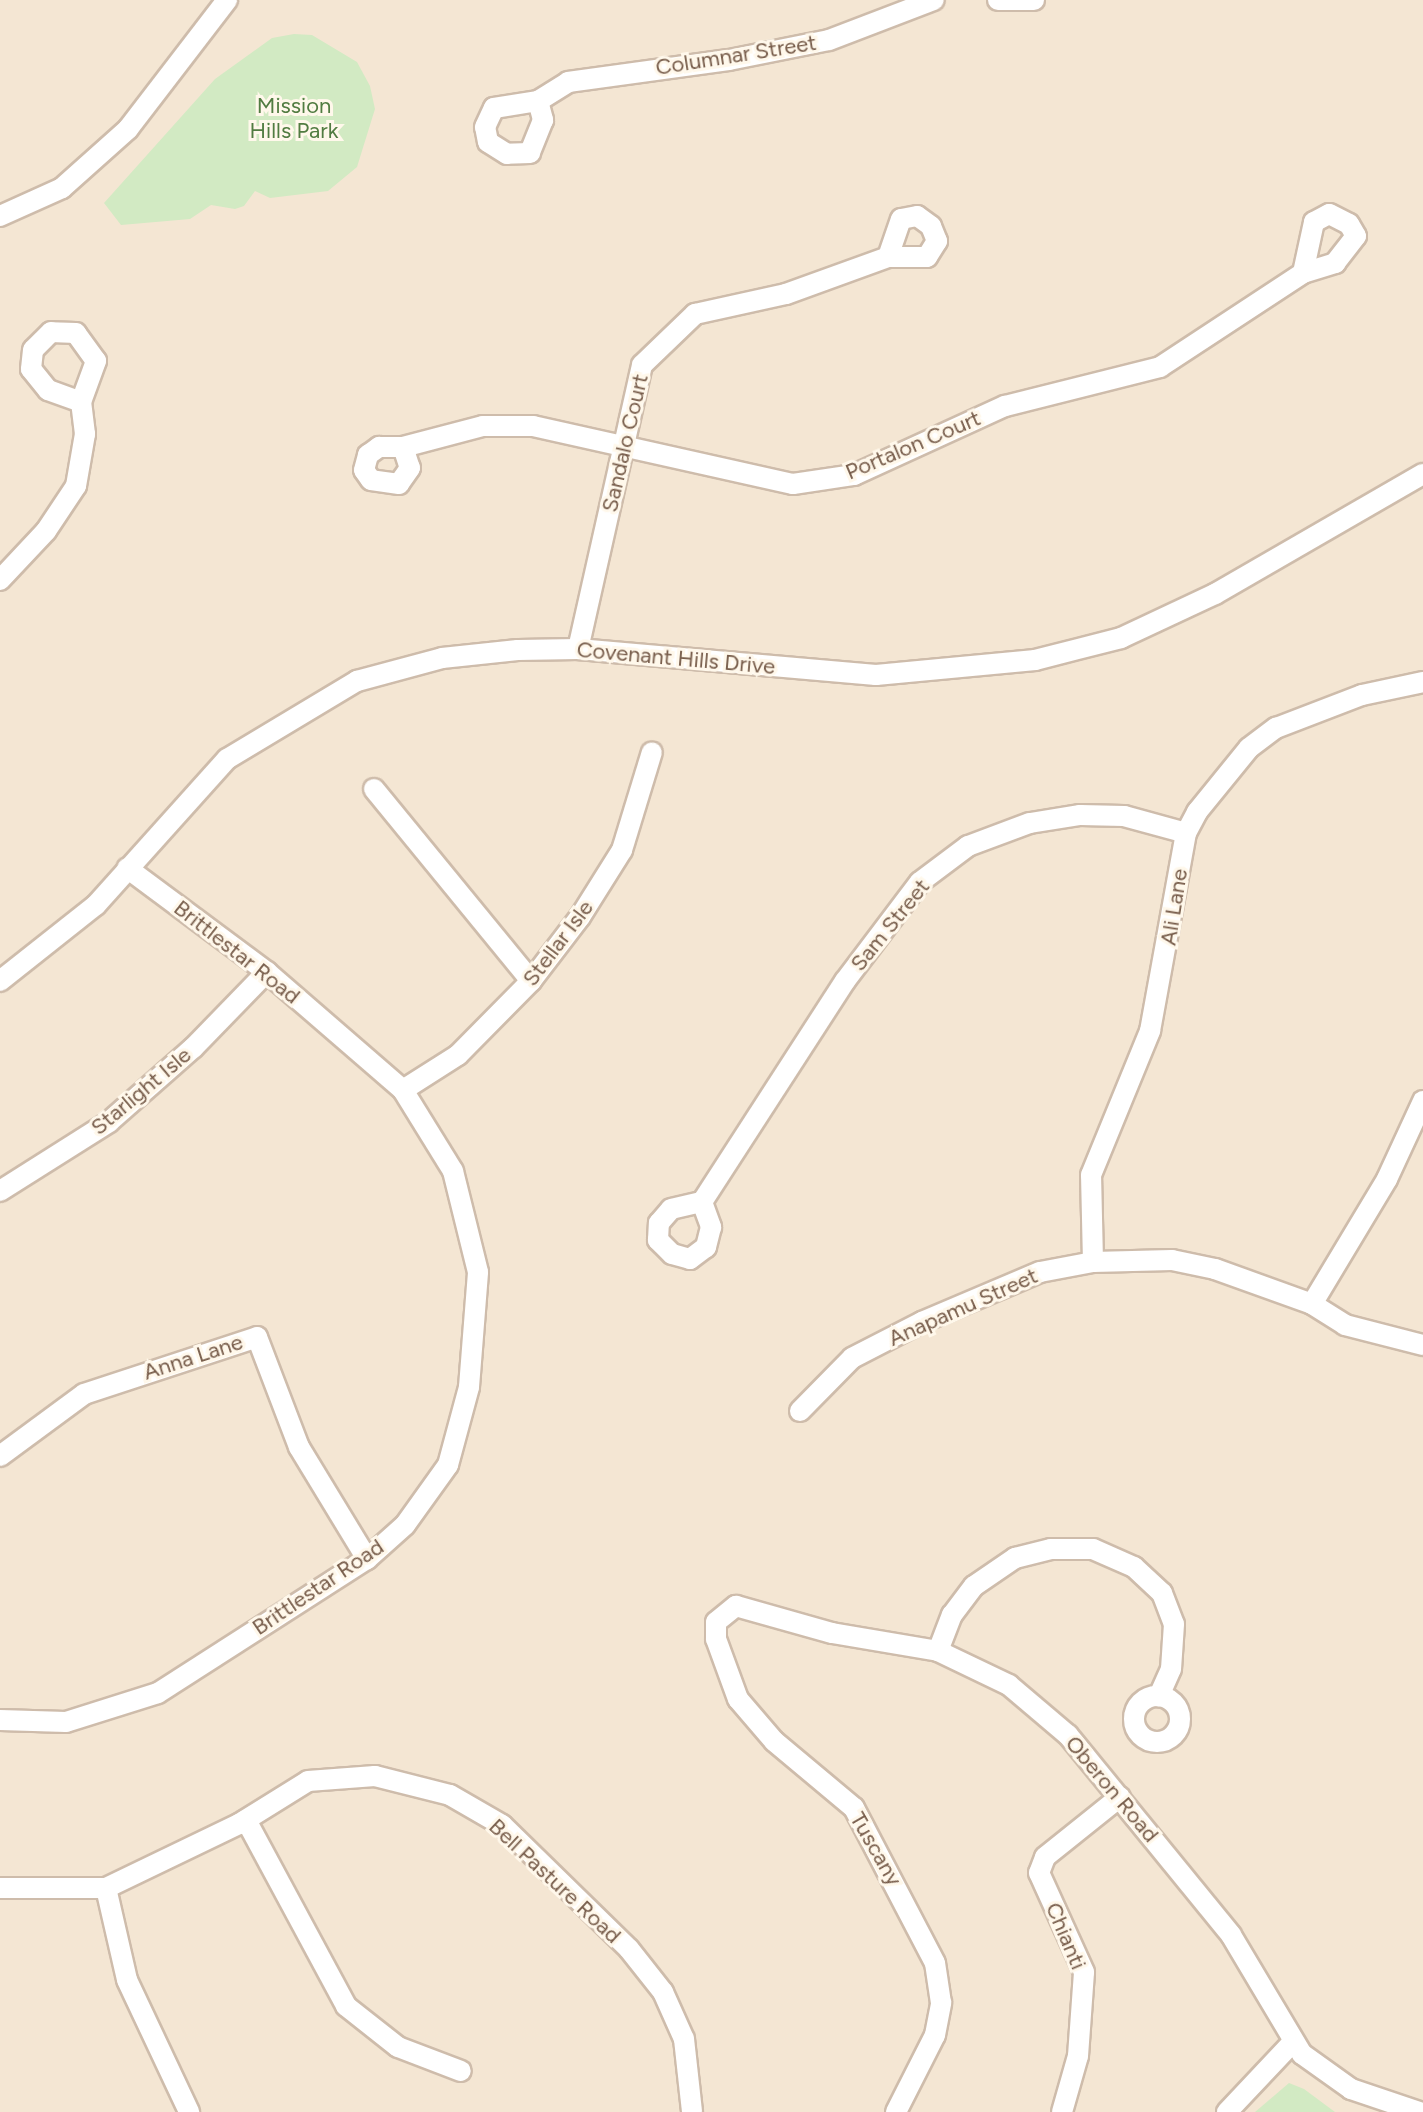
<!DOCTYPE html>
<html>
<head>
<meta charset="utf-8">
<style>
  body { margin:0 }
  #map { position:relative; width:1423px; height:2112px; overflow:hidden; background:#fdf4e5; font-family:Figtree,sans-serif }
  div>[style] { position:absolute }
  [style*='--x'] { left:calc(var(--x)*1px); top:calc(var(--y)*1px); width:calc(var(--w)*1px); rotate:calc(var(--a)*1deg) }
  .residential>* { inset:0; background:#f4e6d3; transform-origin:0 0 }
  .green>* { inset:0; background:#d2eac3 }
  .roads { filter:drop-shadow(2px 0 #cebcab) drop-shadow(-2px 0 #cebcab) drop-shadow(0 2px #cebcab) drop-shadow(0 -2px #cebcab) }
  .minor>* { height:20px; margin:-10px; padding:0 10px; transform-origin:10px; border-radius:10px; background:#fff }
  .minor>.ring { margin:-10px; padding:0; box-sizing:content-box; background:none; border:20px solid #fff; border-radius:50% }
  span { translate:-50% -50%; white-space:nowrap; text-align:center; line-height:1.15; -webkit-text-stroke:6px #fff8eb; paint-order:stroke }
  .street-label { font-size:22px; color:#765b49 }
  .park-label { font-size:22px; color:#517c41 }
</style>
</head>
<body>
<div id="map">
  <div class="residential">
    <div style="left:0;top:0;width:1423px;height:2112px"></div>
  </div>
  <div class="green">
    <div style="clip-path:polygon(294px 34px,312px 35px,357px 62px,370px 86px,375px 109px,357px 167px,328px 191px,270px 198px,255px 191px,244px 206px,235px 209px,211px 205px,190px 219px,121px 225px,104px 203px,215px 79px,272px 38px)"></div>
    <div style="clip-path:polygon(1289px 2083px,1304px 2089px,1335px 2112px,1255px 2112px)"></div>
  </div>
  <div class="roads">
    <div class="minor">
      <div style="--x:998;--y:0;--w:36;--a:0"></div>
      <div style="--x:538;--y:101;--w:20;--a:75"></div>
      <div style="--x:543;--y:120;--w:35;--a:112"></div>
      <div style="--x:530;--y:153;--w:23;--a:178"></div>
      <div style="--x:507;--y:154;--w:22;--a:-148"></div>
      <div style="--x:488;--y:142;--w:15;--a:-101"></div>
      <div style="--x:485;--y:127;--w:21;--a:-65"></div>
      <div style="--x:494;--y:108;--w:45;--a:-9"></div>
      <div style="--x:538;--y:101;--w:36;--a:-32"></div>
      <div style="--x:568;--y:82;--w:162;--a:-7.8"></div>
      <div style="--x:729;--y:60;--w:102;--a:-11.3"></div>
      <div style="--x:829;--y:40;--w:112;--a:-20.9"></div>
      <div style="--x:0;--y:216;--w:68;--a:-24.3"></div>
      <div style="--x:62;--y:188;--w:89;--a:-41.8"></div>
      <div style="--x:128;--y:129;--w:163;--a:-52.5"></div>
      <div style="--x:403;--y:447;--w:22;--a:72"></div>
      <div style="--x:410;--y:468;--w:19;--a:125"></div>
      <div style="--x:399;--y:484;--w:28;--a:-172"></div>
      <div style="--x:371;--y:480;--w:12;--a:-125"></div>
      <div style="--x:364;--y:470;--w:16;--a:-75"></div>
      <div style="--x:368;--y:455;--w:14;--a:-36"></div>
      <div style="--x:379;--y:447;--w:24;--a:0"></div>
      <div style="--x:403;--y:447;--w:83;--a:-14.7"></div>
      <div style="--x:483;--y:426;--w:50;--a:0"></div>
      <div style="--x:533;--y:426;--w:266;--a:12.6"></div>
      <div style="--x:793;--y:484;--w:62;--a:-8.4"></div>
      <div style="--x:854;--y:475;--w:166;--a:-24.6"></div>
      <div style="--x:1005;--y:406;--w:160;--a:-14.1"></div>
      <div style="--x:1160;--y:367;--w:171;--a:-33.3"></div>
      <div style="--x:1303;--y:273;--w:34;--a:-17"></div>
      <div style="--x:1335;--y:263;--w:34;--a:-52"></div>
      <div style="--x:1356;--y:236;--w:14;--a:-120"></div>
      <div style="--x:1349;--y:224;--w:22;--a:-153"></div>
      <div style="--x:1329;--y:214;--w:17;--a:152"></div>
      <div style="--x:1314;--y:222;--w:52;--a:102.2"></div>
      <div style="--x:0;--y:580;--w:67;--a:-46.8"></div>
      <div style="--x:46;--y:531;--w:54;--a:-56.3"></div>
      <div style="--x:76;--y:486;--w:53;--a:-80.2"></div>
      <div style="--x:85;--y:434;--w:32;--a:-97"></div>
      <div style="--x:81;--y:402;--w:44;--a:-69.9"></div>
      <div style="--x:96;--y:361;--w:34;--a:-126"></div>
      <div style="--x:76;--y:333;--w:25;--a:-178"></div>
      <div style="--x:51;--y:332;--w:25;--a:135"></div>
      <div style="--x:33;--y:350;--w:19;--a:96"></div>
      <div style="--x:31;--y:369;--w:27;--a:51"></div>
      <div style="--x:48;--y:390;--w:35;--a:20"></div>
      <div style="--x:578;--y:649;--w:291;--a:-77.3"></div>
      <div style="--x:642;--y:365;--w:74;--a:-43.9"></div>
      <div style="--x:695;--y:314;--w:93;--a:-12.4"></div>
      <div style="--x:786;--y:294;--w:109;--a:-19.9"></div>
      <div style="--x:888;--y:257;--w:39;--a:0"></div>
      <div style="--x:927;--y:257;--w:19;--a:-58"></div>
      <div style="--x:937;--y:241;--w:16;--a:-112"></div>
      <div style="--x:931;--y:226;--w:17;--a:-144"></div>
      <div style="--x:917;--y:216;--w:16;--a:169"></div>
      <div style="--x:901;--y:219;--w:40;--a:108.9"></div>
      <div style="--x:374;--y:789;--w:248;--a:50.7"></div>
      <div style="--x:0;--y:981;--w:122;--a:-38.4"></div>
      <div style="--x:96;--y:905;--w:196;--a:-48.1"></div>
      <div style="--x:227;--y:759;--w:152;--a:-31"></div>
      <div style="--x:357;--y:681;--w:88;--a:-15.1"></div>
      <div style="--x:442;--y:658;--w:76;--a:-6"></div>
      <div style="--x:518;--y:650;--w:60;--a:-1"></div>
      <div style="--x:578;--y:649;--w:299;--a:5"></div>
      <div style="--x:876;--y:675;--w:160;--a:-5.4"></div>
      <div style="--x:1035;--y:660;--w:89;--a:-14.3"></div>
      <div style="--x:1121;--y:638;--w:104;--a:-25.1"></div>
      <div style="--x:1215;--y:594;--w:240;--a:-30"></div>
      <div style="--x:403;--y:1090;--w:65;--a:-32.5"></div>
      <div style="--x:458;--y:1055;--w:104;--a:-45.4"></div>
      <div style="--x:531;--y:981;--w:81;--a:-52.6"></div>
      <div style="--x:580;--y:917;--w:79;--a:-57.9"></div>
      <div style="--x:622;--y:850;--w:102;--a:-73"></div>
      <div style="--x:0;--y:1191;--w:129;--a:-32.3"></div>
      <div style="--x:109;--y:1122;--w:112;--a:-41.4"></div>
      <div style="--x:193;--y:1048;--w:106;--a:-45.8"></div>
      <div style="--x:702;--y:1202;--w:27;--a:70"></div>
      <div style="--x:711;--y:1227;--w:21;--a:104"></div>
      <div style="--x:706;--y:1247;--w:20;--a:143"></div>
      <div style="--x:690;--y:1259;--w:19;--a:-164"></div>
      <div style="--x:672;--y:1254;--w:20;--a:-135"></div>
      <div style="--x:658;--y:1240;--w:17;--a:-87"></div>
      <div style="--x:659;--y:1223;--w:18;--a:-49"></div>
      <div style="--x:671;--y:1209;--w:32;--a:-13"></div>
      <div style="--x:702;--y:1202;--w:263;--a:-57.1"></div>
      <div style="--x:845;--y:981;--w:124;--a:-52.9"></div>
      <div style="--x:920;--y:882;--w:60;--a:-36.9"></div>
      <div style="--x:968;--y:846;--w:66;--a:-20.4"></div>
      <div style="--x:1030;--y:823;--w:51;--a:-9.1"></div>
      <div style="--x:1080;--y:815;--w:44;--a:1.3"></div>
      <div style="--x:1124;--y:816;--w:64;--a:15.3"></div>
      <div style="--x:1093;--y:1262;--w:87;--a:-91.3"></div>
      <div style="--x:1091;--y:1175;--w:156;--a:-67.7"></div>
      <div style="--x:1150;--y:1031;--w:201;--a:-79.7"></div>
      <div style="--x:1186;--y:833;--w:24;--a:-62"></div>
      <div style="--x:1197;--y:812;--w:82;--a:-50.9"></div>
      <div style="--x:1249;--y:748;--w:34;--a:-37"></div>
      <div style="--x:1276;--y:728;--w:92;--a:-21"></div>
      <div style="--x:1362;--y:695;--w:62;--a:-12"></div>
      <div style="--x:1312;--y:1304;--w:146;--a:-59"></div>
      <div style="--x:1387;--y:1179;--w:86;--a:-65.2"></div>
      <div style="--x:800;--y:1411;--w:74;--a:-45.5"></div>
      <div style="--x:852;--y:1358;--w:79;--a:-27.2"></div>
      <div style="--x:922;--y:1322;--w:128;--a:-23"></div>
      <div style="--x:1040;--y:1272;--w:54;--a:-10.7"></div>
      <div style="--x:1093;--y:1262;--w:79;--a:-1.5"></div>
      <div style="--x:1172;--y:1260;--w:44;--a:11.8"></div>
      <div style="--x:1215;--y:1269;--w:103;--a:19.8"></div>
      <div style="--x:1312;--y:1304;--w:39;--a:32"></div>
      <div style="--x:1345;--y:1325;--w:81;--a:14.4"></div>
      <div style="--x:0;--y:1456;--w:104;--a:-36.4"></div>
      <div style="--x:84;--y:1394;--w:182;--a:-18.2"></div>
      <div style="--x:257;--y:1337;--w:118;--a:69.1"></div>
      <div style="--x:299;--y:1447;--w:131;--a:58.7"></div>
      <div style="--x:938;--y:1651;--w:39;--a:-69"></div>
      <div style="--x:952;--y:1615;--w:36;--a:-53"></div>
      <div style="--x:974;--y:1586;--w:50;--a:-34.3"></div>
      <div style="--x:1015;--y:1558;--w:37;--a:-14"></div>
      <div style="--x:1051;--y:1549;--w:42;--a:0"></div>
      <div style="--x:1093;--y:1549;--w:45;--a:23.7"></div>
      <div style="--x:1134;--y:1567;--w:38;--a:43"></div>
      <div style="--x:1162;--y:1593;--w:33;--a:69"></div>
      <div style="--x:1174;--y:1624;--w:45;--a:93.8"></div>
      <div style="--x:1171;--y:1669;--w:30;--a:114"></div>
      <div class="ring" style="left:1134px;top:1696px;width:26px;height:26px"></div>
      <div style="--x:0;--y:1720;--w:66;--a:1.7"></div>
      <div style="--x:66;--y:1722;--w:96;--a:-17.5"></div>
      <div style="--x:158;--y:1693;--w:248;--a:-32.7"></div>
      <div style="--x:367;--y:1559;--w:51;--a:-41.8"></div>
      <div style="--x:405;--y:1525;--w:74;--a:-54.4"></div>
      <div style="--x:448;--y:1465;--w:81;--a:-74.9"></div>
      <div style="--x:469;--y:1387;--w:115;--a:-85.5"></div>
      <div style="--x:478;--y:1272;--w:104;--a:-103.9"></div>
      <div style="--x:453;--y:1171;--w:95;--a:-121.7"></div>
      <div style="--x:403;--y:1090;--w:180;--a:-139.1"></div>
      <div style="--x:267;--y:972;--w:174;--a:-143.4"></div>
      <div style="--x:246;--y:1820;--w:211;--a:61.7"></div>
      <div style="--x:346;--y:2006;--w:66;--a:38.3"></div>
      <div style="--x:398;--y:2047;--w:67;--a:20.9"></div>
      <div style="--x:0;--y:1888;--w:106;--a:0"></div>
      <div style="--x:106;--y:1888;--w:148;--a:-25.7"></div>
      <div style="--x:239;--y:1824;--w:81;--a:-31.9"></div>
      <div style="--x:308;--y:1781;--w:67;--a:-4.3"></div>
      <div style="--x:375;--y:1776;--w:77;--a:14.2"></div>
      <div style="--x:450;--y:1795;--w:60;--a:30"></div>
      <div style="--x:502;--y:1825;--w:177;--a:44.3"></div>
      <div style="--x:629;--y:1949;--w:55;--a:51.7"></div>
      <div style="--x:663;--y:1992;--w:51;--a:65.9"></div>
      <div style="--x:684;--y:2039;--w:73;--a:83.7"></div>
      <div style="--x:106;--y:1888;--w:94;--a:77.1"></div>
      <div style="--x:127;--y:1980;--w:146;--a:64.8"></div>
      <div style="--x:896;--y:2112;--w:86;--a:-63.1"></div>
      <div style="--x:935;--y:2035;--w:33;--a:-79"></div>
      <div style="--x:941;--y:2003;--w:40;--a:-98.5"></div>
      <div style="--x:935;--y:1963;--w:175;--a:-117.6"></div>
      <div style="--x:854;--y:1808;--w:104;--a:-140.1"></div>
      <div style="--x:774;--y:1741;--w:55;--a:-130.6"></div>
      <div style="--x:738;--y:1699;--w:64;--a:-110.1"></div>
      <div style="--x:716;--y:1639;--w:17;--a:-90"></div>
      <div style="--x:716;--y:1622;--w:26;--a:-39"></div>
      <div style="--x:736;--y:1606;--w:100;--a:15.7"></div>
      <div style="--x:832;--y:1633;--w:108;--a:9.6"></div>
      <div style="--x:938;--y:1651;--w:79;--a:25.6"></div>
      <div style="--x:1009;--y:1685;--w:77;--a:40.3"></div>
      <div style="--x:1068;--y:1735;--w:258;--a:50.8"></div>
      <div style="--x:1231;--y:1935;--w:139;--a:59.2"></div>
      <div style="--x:1302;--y:2054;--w:60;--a:35.5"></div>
      <div style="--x:1351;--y:2089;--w:72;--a:18.7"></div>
      <div style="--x:1062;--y:2112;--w:58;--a:-74.1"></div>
      <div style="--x:1078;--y:2056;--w:84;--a:-85.9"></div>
      <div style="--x:1084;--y:1972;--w:109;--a:-114.4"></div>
      <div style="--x:1039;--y:1873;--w:17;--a:-69"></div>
      <div style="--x:1045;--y:1857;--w:96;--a:-38.7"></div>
      <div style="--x:1227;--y:2112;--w:95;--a:-46.7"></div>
    </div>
  </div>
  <div class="street-label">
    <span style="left:736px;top:55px;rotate:-9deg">Columnar Street</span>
    <span style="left:625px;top:443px;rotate:-77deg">Sandalo Court</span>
    <span style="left:913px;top:445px;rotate:-23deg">Portalon Court</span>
    <span style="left:676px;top:658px;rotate:5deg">Covenant Hills Drive</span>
    <span style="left:1174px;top:907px;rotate:-81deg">Ali Lane</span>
    <span style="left:890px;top:925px;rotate:-51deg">Sam Street</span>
    <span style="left:558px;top:943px;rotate:-53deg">Stellar Isle</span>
    <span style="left:237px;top:952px;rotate:38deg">Brittlestar Road</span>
    <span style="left:141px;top:1091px;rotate:-40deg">Starlight Isle</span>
    <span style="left:963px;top:1307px;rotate:-24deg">Anapamu Street</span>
    <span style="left:193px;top:1357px;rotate:-18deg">Anna Lane</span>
    <span style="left:318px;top:1587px;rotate:-34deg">Brittlestar Road</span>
    <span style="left:1112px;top:1789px;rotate:50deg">Oberon Road</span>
    <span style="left:876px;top:1849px;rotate:60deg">Tuscany</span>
    <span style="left:555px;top:1881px;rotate:43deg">Bell Pasture Road</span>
    <span style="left:1066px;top:1936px;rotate:67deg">Chianti</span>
  </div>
  <div class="park-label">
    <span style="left:294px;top:118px">Mission<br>Hills Park</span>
  </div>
</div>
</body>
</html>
